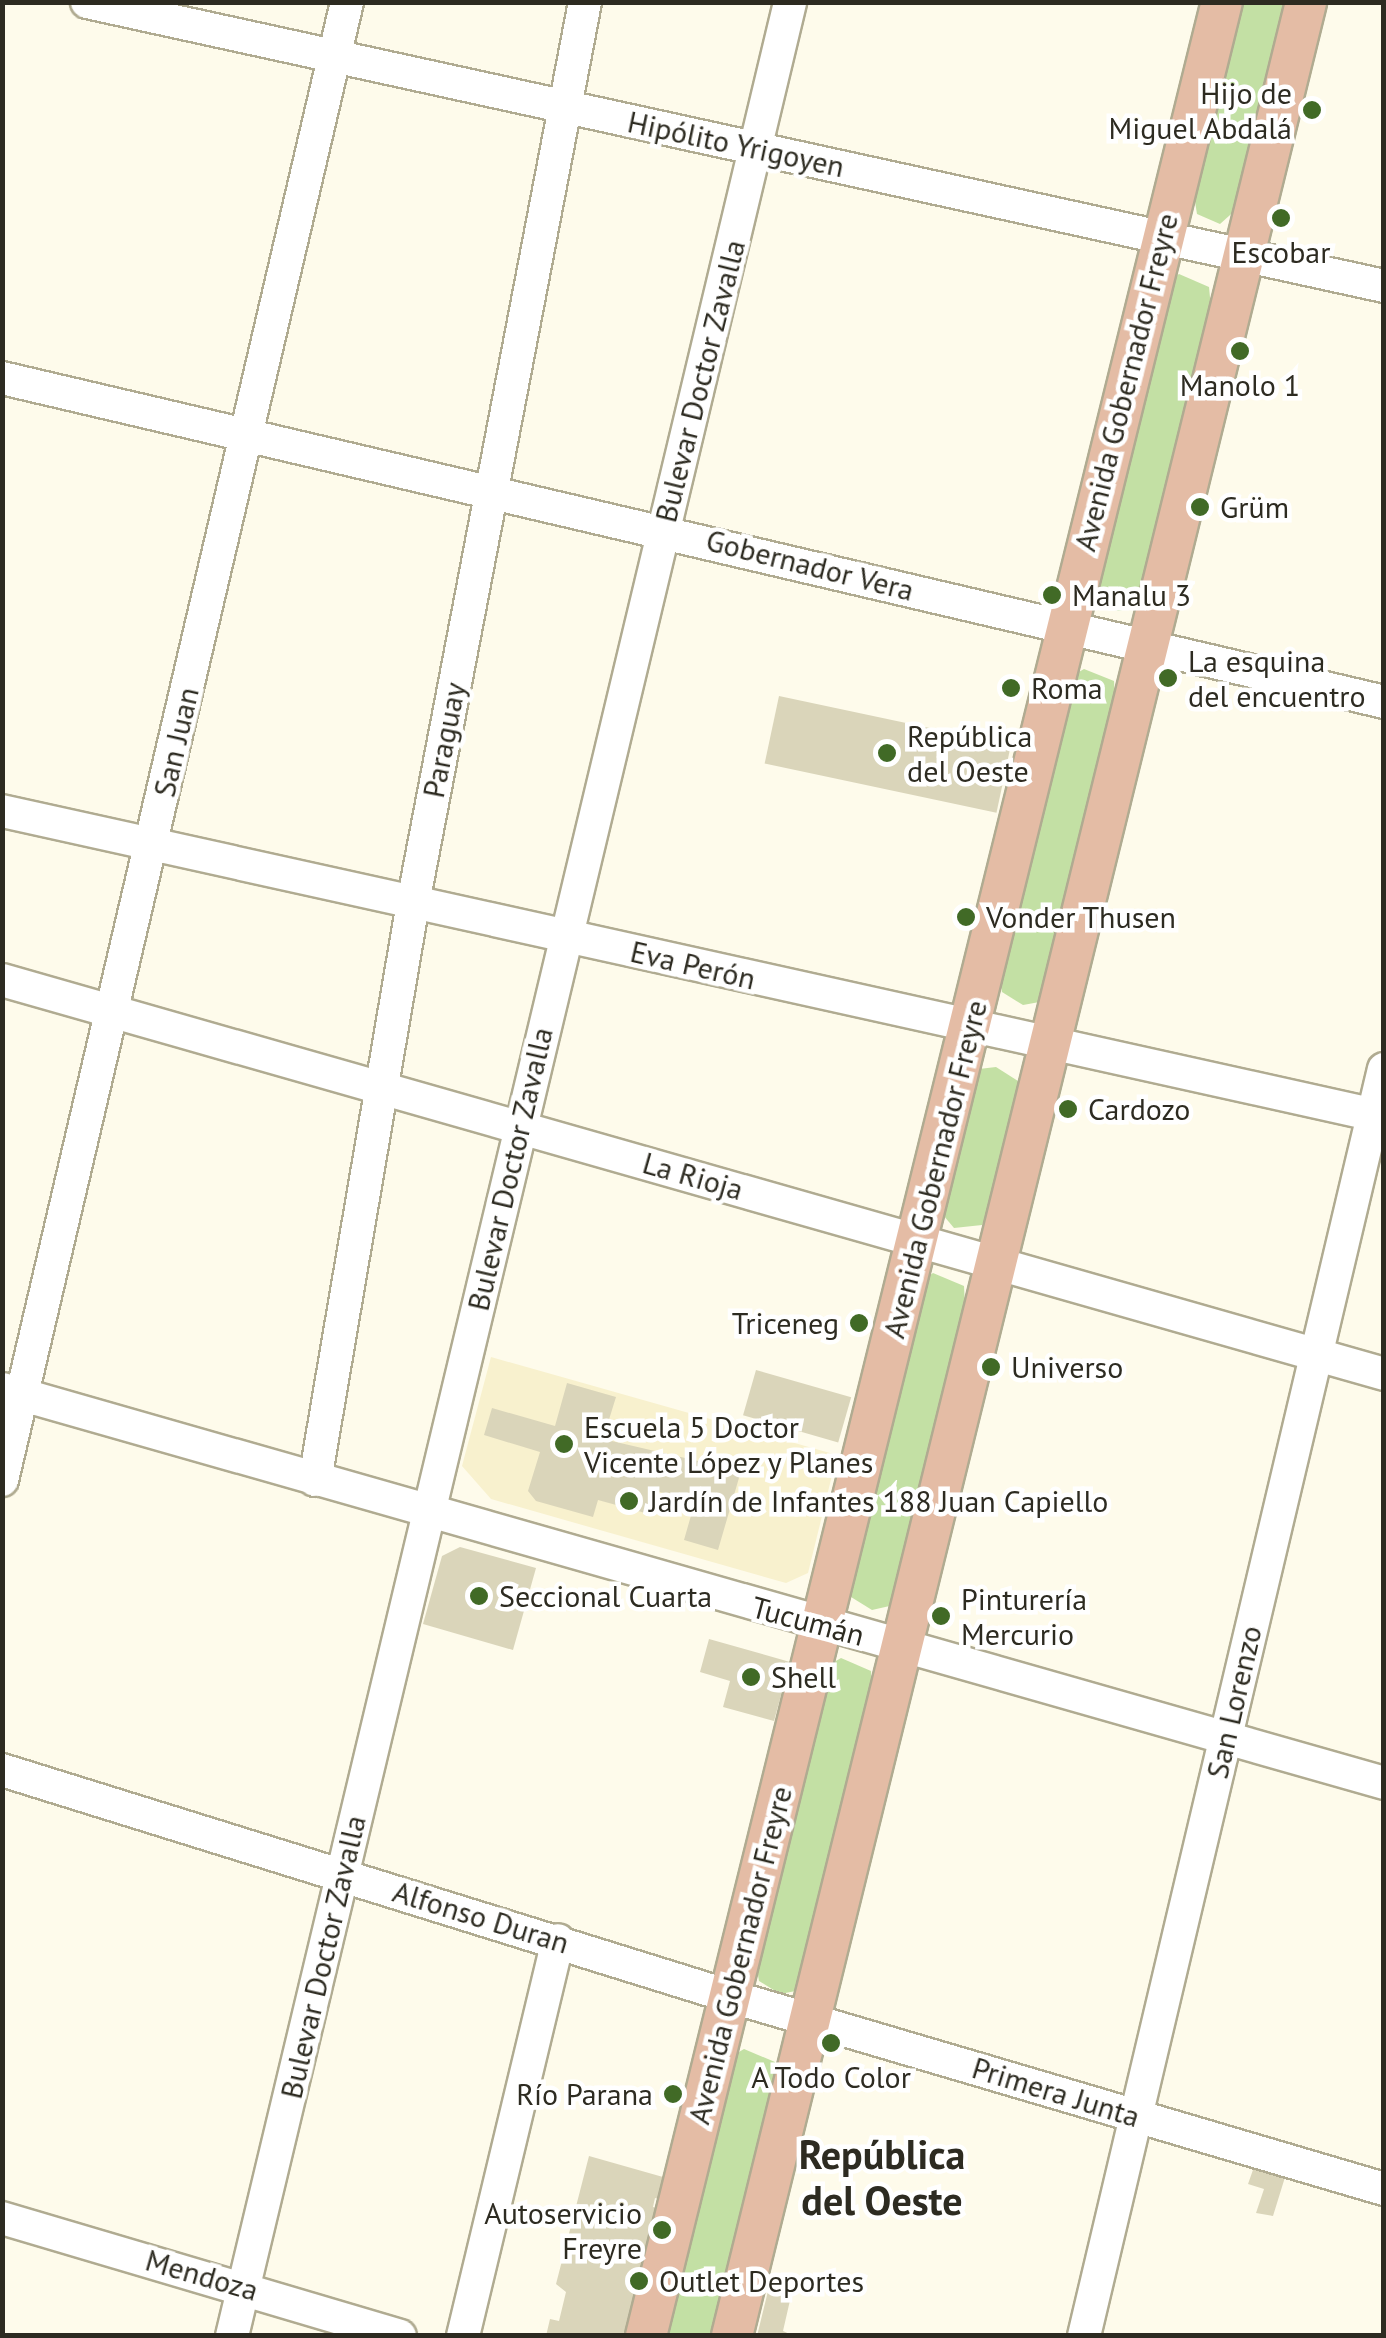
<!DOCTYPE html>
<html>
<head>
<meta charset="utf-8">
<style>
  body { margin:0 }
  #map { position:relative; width:1386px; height:2338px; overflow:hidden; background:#fefbeb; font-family:"PT Sans",sans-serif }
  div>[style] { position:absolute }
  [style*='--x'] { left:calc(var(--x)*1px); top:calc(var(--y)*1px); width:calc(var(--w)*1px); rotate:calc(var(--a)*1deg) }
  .built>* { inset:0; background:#f8f1ce }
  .green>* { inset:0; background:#c3e0a4 }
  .building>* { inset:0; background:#dad5ba; transform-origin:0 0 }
  .roads { filter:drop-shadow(2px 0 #b0ab91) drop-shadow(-2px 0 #b0ab91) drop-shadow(0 2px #b0ab91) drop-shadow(0 -2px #b0ab91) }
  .minor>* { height:32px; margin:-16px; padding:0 16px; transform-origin:16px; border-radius:16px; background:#fff }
  .major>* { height:40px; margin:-20px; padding:0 20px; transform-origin:20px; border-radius:20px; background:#e4bca5 }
  .dots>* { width:28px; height:28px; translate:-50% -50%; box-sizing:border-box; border:5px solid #fff; border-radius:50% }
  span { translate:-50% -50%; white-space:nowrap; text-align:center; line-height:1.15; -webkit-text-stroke:9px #fff; paint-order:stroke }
  .poi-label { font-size:30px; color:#2d2b21 }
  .right { translate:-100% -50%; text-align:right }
  .left { translate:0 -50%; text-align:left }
  .street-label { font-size:30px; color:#2d2b21 }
  .district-label { font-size:40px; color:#2d2b21; font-weight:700 }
  .frame { position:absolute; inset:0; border:5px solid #2d2b21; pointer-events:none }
</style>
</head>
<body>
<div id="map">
  <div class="built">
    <div style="clip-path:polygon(491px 1357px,837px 1455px,808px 1573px,786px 1583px,491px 1499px,462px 1466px)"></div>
  </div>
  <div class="green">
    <div style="clip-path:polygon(1239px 3px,1290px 3px,1239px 207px,1220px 224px,1197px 214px,1193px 189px)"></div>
    <div style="clip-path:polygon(1179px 274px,1209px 287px,1211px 308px,1140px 606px,1118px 611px,1097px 597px,1095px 586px,1167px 282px)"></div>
    <div style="clip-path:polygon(1084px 669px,1114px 681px,1115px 702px,1045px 1001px,1023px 1005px,1002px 992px,1000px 980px,1072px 676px)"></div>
    <div style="clip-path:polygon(996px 1067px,1018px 1081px,1018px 1097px,989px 1213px,982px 1225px,954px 1228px,938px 1209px,979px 1069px)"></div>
    <div style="clip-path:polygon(933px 1273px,964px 1286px,965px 1307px,894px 1605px,872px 1610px,851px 1597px,849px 1585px,921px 1281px)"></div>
    <div style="clip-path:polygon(841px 1658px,871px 1671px,872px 1692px,801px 1990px,780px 1994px,759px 1981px,757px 1969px,829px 1665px)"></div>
    <div style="clip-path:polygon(744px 2049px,775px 2062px,776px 2082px,716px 2335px,666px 2336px,732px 2056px)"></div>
  </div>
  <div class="building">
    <div style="left:779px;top:696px;width:237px;height:69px;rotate:12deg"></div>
    <div style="left:756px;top:1370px;width:99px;height:47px;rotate:16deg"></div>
    <div style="clip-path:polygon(567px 1383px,616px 1397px,603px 1439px,741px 1471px,718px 1550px,684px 1540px,692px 1512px,676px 1508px,679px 1497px,656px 1491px,649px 1514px,598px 1500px,593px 1517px,536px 1501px,528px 1491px,540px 1452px,484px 1435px,492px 1408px,555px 1426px)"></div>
    <div style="clip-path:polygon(460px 1547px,536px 1568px,513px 1650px,423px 1624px,442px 1556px)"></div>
    <div style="clip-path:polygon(709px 1639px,790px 1662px,774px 1721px,723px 1707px,730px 1681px,700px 1672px)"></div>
    <div style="clip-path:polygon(589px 2156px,670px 2179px,671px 2202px,655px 2198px,653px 2207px,664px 2210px,634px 2336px,546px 2336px,550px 2319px,559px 2321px,566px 2292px,556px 2284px)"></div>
    <div style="clip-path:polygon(1254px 2167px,1286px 2174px,1273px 2216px,1256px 2213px,1264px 2189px,1248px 2184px)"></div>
    <div style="clip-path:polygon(768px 2291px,791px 2296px,783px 2331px,794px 2336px,757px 2336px)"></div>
  </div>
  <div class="roads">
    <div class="minor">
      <div style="--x:87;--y:2;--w:1328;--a:12.35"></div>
      <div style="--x:2;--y:378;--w:1419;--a:13.19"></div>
      <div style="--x:2;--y:811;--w:1415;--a:12.48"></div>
      <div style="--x:2;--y:980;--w:1437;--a:15.91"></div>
      <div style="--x:2;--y:1389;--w:1437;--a:15.91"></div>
      <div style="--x:2;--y:1480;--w:1518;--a:-76.86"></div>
      <div style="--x:315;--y:1480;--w:585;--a:-80.36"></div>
      <div style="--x:413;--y:903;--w:917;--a:-79.19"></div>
      <div style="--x:2;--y:1770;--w:761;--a:17.27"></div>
      <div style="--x:729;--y:1996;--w:683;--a:16.42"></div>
      <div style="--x:2;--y:2218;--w:415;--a:16.5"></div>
      <div style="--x:232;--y:2336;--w:2400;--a:-76.55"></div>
      <div style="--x:463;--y:2336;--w:407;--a:-76.5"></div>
      <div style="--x:1084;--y:2336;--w:1302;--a:-76.68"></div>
    </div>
    <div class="major">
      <div style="--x:646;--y:2336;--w:2404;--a:-76.14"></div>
      <div style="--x:732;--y:2336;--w:2404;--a:-76.18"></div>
    </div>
  </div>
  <div class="dots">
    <div style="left:1312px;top:110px;background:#416a26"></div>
    <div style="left:1281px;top:218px;background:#416a26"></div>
    <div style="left:1240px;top:351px;background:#416a26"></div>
    <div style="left:1200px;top:507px;background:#416a26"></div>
    <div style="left:1052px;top:595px;background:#416a26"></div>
    <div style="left:1168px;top:678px;background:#416a26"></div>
    <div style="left:1011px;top:688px;background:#416a26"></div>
    <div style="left:887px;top:753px;background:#416a26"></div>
    <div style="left:966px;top:917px;background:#416a26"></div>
    <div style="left:1068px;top:1109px;background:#416a26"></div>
    <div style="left:859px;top:1323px;background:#416a26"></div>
    <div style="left:991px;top:1367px;background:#416a26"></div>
    <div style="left:564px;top:1444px;background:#416a26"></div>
    <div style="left:629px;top:1501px;background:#416a26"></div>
    <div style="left:479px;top:1596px;background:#416a26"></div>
    <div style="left:941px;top:1616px;background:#416a26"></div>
    <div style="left:751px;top:1677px;background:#416a26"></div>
    <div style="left:831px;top:2043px;background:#416a26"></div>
    <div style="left:673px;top:2094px;background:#416a26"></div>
    <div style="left:662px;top:2230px;background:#416a26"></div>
    <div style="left:639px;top:2281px;background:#416a26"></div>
  </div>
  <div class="poi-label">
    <span class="right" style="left:1292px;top:110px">Hijo de<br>Miguel Abdalá</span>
    <span style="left:1281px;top:252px">Escobar</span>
    <span style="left:1240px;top:385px">Manolo 1</span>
    <span class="left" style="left:1220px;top:507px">Grüm</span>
    <span class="left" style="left:1072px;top:595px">Manalu 3</span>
    <span class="left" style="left:1188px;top:678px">La esquina<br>del encuentro</span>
    <span class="left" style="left:1031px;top:688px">Roma</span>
    <span class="left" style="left:907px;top:753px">República<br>del Oeste</span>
    <span class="left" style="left:986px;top:917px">Vonder Thusen</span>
    <span class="left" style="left:1088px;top:1109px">Cardozo</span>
    <span class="right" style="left:839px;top:1323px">Triceneg</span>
    <span class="left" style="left:1011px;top:1367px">Universo</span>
    <span class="left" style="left:584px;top:1444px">Escuela 5 Doctor<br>Vicente López y Planes</span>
    <span class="left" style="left:649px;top:1501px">Jardín de Infantes 188 Juan Capiello</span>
    <span class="left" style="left:499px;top:1596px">Seccional Cuarta</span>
    <span class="left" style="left:961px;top:1616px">Pinturería<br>Mercurio</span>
    <span class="left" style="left:771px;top:1677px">Shell</span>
    <span style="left:831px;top:2077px">A Todo Color</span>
    <span class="right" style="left:653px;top:2094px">Río Parana</span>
    <span class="right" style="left:642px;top:2230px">Autoservicio<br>Freyre</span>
    <span class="left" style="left:659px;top:2281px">Outlet Deportes</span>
  </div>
  <div class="street-label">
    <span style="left:736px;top:144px;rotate:12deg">Hipólito Yrigoyen</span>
    <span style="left:700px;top:381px;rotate:-76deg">Bulevar Doctor Zavalla</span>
    <span style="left:1126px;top:382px;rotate:-76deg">Avenida Gobernador Freyre</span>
    <span style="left:810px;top:565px;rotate:14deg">Gobernador Vera</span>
    <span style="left:444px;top:740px;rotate:-79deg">Paraguay</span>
    <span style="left:176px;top:742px;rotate:-77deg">San Juan</span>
    <span style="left:693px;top:965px;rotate:13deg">Eva Perón</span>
    <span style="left:510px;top:1169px;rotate:-77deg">Bulevar Doctor Zavalla</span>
    <span style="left:935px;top:1169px;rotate:-76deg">Avenida Gobernador Freyre</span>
    <span style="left:693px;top:1176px;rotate:16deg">La Rioja</span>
    <span style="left:808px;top:1621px;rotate:15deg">Tucumán</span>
    <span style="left:1234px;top:1702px;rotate:-77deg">San Lorenzo</span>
    <span style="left:481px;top:1917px;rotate:17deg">Alfonso Duran</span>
    <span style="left:740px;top:1955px;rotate:-76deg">Avenida Gobernador Freyre</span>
    <span style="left:323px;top:1957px;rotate:-77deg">Bulevar Doctor Zavalla</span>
    <span style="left:1056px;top:2092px;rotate:17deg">Primera Junta</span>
    <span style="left:202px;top:2275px;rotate:16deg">Mendoza</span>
  </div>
  <div class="district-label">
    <span style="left:882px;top:2177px">República<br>del Oeste</span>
  </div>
  <div class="frame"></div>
</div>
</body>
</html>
